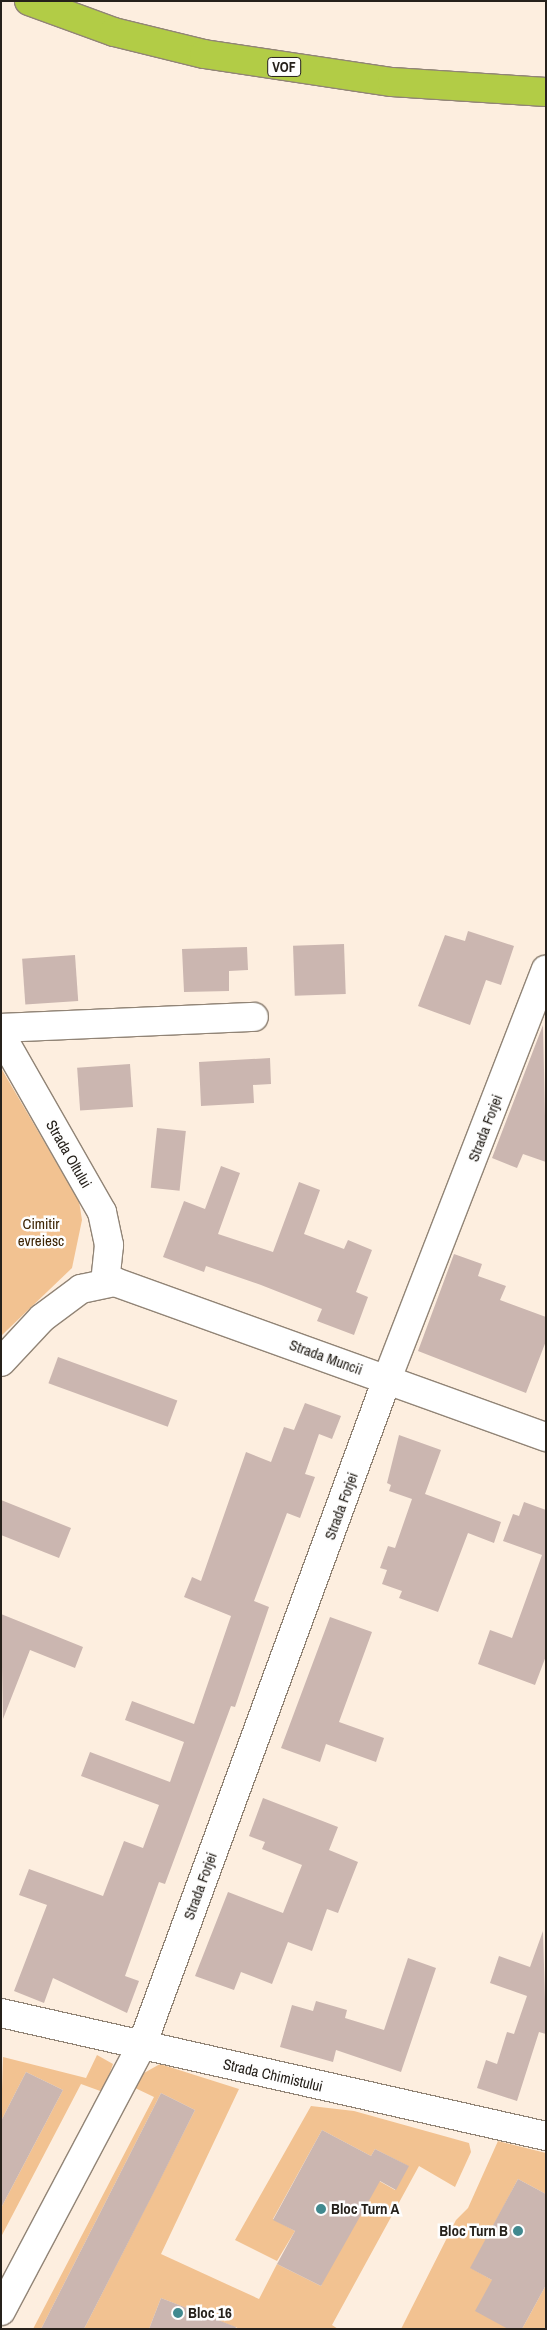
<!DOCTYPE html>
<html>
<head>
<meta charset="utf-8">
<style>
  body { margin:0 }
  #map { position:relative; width:547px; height:2330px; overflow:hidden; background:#fdeedf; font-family:"Archivo Narrow",sans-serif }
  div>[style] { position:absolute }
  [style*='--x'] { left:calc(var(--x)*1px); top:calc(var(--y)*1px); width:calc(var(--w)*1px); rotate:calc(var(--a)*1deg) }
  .green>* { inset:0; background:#f2c291 }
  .building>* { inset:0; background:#cbb6b0; transform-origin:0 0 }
  .roads { filter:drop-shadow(1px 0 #918476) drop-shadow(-1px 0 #918476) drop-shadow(0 1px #918476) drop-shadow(0 -1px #918476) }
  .minor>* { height:28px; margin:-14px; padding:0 14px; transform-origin:14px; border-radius:14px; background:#fff }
  .highway>* { height:28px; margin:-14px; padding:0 14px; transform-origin:14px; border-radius:14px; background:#b2cc46 }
  .dots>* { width:14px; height:14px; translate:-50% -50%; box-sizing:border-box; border:2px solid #fefefe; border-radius:50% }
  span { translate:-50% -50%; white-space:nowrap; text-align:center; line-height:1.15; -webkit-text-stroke:5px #fefefe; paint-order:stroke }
  .shield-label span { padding:1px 4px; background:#fefefe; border:1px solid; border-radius:4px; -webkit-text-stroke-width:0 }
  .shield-label { font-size:14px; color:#26211b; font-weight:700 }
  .street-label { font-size:15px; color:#26211b }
  .park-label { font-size:15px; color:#3c2303 }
  .poi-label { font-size:15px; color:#26211b; font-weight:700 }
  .left { translate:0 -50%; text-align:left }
  .right { translate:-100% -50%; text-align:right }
  .frame { position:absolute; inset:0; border:2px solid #26211b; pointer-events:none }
</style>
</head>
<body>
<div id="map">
  <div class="green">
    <div style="clip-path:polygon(1px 1068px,79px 1201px,82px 1220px,72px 1268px,1px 1336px)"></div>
    <div style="clip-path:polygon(97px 2055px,113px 2064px,103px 2092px,81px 2084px,1px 2237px,1px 2208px,63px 2090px,26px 2072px,1px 2121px,3px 2057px,86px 2078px)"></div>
    <div style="clip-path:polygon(160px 2064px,239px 2089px,161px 2254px,259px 2299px,277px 2264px,321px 2286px,365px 2173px,395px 2190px,408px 2166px,375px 2149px,371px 2156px,322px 2130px,273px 2219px,295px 2231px,277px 2261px,235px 2240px,311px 2106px,354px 2111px,469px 2143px,471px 2152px,455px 2187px,419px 2166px,332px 2325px,338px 2329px,240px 2329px,161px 2298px,149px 2329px,84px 2329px,195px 2110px,161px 2093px,41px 2329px,33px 2329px,154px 2097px,133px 2087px,144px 2073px)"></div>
    <div style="clip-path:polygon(498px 2141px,546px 2153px,546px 2194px,518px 2179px,471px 2268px,492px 2280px,508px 2329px,401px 2329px,456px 2220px,468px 2208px)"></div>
    <div style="clip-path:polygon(546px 2285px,546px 2329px,522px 2329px)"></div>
  </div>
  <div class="building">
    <div style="clip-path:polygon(468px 931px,514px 946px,501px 985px,486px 980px,470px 1025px,418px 1006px,445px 935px,465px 941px)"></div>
    <div style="left:344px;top:944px;width:50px;height:51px;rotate:88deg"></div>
    <div style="clip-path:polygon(247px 947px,248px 970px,229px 971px,229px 991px,184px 992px,182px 949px)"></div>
    <div style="left:75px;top:955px;width:46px;height:53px;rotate:86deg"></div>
    <div style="clip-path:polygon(543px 1025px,546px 1162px,523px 1154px,517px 1168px,492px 1158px)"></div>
    <div style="clip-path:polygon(270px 1058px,271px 1084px,253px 1085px,254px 1103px,201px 1106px,199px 1062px)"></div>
    <div style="left:130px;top:1064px;width:43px;height:53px;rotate:86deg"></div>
    <div style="left:157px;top:1128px;width:29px;height:60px;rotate:6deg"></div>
    <div style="clip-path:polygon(221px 1166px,240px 1173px,218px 1234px,273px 1252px,299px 1182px,320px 1190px,304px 1234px,344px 1249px,348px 1240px,372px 1250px,356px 1292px,368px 1297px,354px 1335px,317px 1321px,322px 1309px,261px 1285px,206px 1266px,204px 1272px,163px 1257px,184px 1201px,205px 1209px)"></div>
    <div style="clip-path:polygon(454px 1254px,482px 1264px,478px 1276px,506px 1286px,500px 1300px,546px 1317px,546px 1341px,526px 1393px,418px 1351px)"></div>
    <div style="left:58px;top:1357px;width:127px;height:28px;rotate:20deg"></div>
    <div style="clip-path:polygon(305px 1403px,341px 1416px,332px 1439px,319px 1434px,305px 1474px,315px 1477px,300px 1518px,287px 1513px,254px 1601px,269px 1607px,235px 1707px,231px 1706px,165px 1884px,159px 1882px,125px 1976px,139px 1981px,127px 2013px,53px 1978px,44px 2003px,14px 1991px,47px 1905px,19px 1895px,29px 1869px,103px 1896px,124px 1841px,143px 1848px,159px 1805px,81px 1776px,90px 1752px,170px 1782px,184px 1742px,125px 1720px,132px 1701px,194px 1724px,231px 1616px,184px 1597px,192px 1577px,201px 1581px,246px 1452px,271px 1462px,284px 1427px,294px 1430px)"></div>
    <div style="clip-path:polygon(399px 1435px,441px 1450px,425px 1494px,501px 1522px,494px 1543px,468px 1533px,438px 1612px,399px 1598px,402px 1591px,382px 1584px,387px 1570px,380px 1568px,388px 1546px,395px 1548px,412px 1499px,389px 1491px,391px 1485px,387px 1483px)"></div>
    <div style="clip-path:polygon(1px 1500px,71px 1528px,59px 1558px,1px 1535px)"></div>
    <div style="clip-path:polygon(524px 1502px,546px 1510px,546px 1656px,535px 1685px,478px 1664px,490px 1630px,512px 1638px,542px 1555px,503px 1541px,513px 1514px,519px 1516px)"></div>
    <div style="clip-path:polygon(1px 1614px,83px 1647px,75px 1668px,30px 1650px,3px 1719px)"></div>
    <div style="clip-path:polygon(330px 1617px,372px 1632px,339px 1722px,384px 1738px,376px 1762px,326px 1744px,320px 1762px,281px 1748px)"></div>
    <div style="clip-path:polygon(263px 1798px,338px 1827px,329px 1850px,358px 1862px,338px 1913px,327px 1909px,312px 1951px,288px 1942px,272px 1984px,241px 1972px,234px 1990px,195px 1976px,228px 1892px,283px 1913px,302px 1865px,262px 1849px,265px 1842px,249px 1836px)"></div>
    <div style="clip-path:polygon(543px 1931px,546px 2034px,539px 2032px,517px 2101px,477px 2088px,486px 2060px,497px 2064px,507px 2032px,514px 2034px,527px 1996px,490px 1983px,499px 1956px,530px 1967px)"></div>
    <div style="clip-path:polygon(408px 1958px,436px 1968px,401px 2072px,336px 2050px,333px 2062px,280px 2047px,292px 2005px,313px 2011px,316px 2001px,347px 2010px,345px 2018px,384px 2030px)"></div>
    <div style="clip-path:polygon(26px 2072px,63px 2090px,1px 2208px,1px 2121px)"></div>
    <div style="clip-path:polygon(161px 2093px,195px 2110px,157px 2186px,84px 2329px,41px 2329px)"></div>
    <div style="clip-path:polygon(322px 2130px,371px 2156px,375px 2149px,409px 2166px,396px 2190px,380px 2181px,321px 2286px,277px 2264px,295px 2231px,273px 2220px)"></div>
    <div style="clip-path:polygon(518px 2179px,546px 2194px,546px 2285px,522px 2329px,508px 2329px,475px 2311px,492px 2280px,470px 2268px)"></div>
    <div style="clip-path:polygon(161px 2298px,236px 2327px,235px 2329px,149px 2329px)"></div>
  </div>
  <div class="roads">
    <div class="minor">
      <div style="--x:1;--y:1028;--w:253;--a:-2.5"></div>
      <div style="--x:1;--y:1035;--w:204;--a:60.3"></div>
      <div style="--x:102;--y:1212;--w:34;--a:78"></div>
      <div style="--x:109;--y:1245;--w:36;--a:96"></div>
      <div style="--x:1;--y:1362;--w:60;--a:-47"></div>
      <div style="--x:42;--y:1318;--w:49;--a:-36.6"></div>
      <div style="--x:81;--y:1289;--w:35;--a:-12"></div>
      <div style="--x:115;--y:1282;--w:458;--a:19.8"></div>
      <div style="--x:1;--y:2013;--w:559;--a:12.72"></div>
      <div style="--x:1;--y:2311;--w:301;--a:-62.1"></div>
      <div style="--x:142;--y:2045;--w:710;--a:-69.8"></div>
      <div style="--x:387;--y:1379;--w:439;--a:-68.8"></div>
    </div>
    <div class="highway">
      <div style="--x:29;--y:1;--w:90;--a:20"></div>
      <div style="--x:114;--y:32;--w:93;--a:13.7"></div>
      <div style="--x:204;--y:54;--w:190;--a:8.5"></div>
      <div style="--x:392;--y:82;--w:154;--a:3.7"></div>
    </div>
  </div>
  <div class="dots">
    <div style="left:321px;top:2209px;background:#41898f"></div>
    <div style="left:518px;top:2231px;background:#41898f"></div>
    <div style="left:178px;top:2313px;background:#41898f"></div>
  </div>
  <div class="shield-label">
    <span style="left:284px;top:67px">VOF</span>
  </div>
  <div class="street-label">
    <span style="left:485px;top:1128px;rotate:-69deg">Strada Forjei</span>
    <span style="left:69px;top:1154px;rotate:60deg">Strada Oltului</span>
    <span style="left:326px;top:1357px;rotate:20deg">Strada Muncii</span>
    <span style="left:341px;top:1506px;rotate:-70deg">Strada Forjei</span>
    <span style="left:200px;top:1886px;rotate:-70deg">Strada Forjei</span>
    <span style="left:273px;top:2075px;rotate:13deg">Strada Chimistului</span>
  </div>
  <div class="park-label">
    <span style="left:41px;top:1232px">Cimitir<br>evreiesc</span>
  </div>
  <div class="poi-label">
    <span class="left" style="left:331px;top:2209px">Bloc Turn A</span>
    <span class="right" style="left:508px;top:2231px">Bloc Turn B</span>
    <span class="left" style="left:188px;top:2313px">Bloc 16</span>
  </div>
  <div class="frame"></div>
</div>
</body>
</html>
